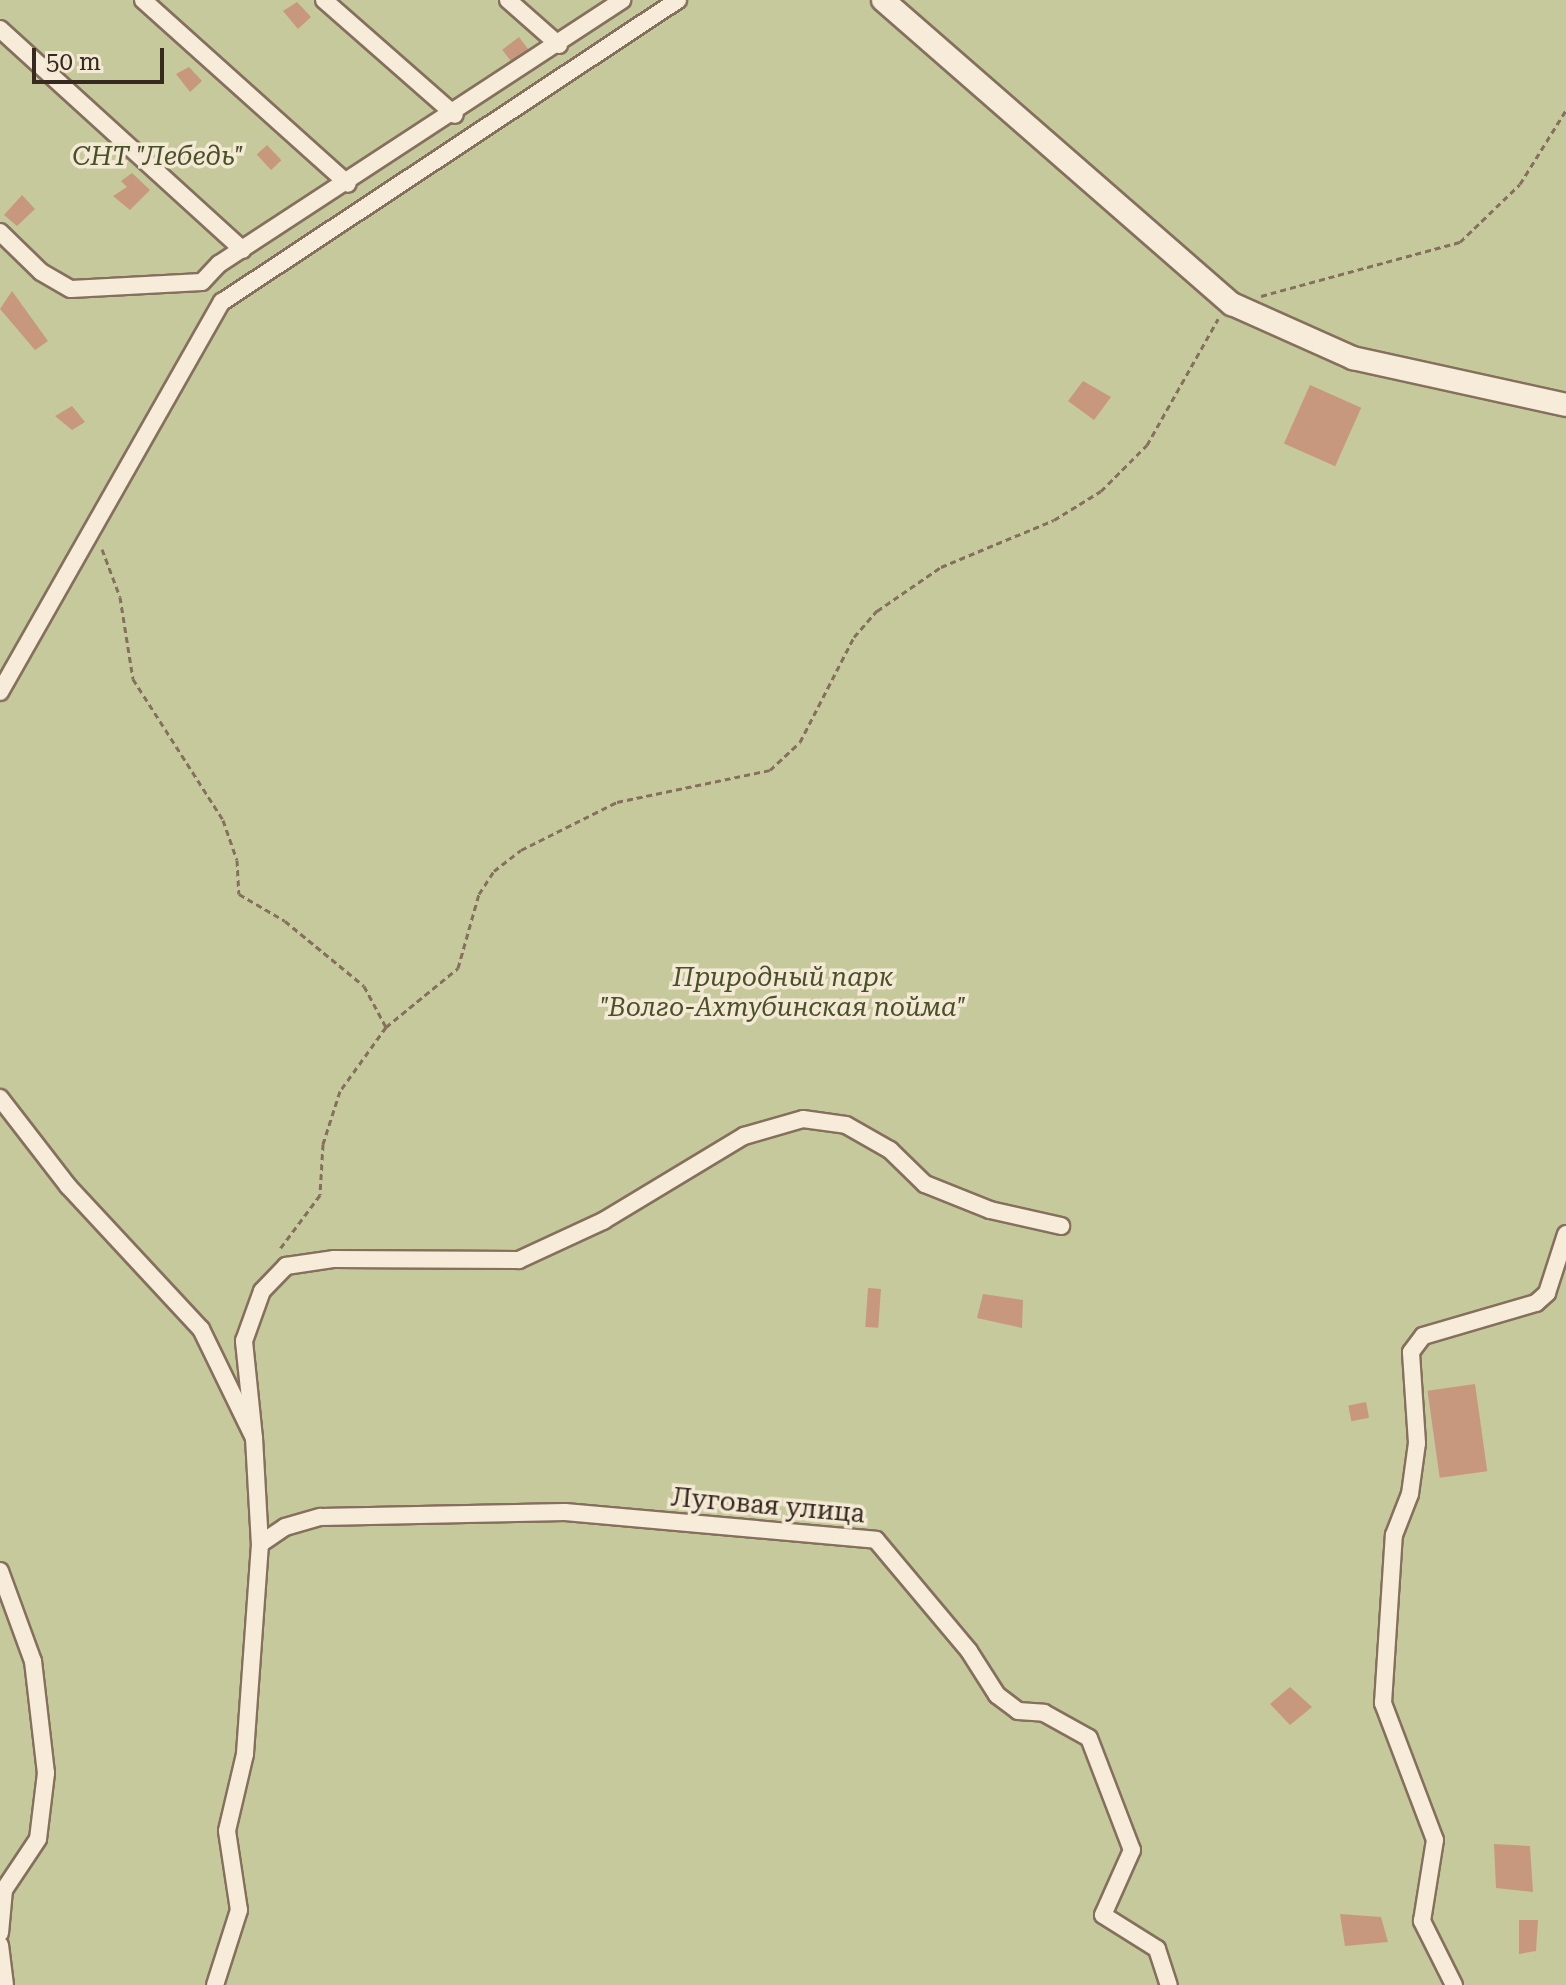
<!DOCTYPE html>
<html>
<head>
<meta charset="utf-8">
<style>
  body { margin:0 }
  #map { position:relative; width:1566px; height:1985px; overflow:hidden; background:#ebdec6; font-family:"Roboto Serif",serif }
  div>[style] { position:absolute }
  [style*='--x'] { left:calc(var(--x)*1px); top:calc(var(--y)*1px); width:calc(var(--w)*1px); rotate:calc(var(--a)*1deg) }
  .green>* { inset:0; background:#c6c99b; transform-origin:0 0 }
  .building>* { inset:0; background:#c7987e; transform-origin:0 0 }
  .path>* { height:3px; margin-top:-1.5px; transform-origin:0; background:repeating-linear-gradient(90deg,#85705d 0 6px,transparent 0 10px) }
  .roads { filter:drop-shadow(2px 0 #85705d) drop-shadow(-2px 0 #85705d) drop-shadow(0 2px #85705d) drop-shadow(0 -2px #85705d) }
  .minor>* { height:16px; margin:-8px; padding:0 8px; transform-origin:8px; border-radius:8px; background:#f6ecd9 }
  .tertiary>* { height:22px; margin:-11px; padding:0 11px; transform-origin:11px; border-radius:11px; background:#f6ecd9 }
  span { translate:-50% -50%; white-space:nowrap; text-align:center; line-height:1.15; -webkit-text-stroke:7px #f3e9d5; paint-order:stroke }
  .park-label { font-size:26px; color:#495128; font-style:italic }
  .street-label { font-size:26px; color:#362920 }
  .scale { position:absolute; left:32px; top:48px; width:132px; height:36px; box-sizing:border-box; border:4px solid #362920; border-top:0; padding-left:10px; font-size:24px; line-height:28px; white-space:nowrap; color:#362920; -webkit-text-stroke:6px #f3e9d5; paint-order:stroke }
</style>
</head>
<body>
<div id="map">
  <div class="green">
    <div style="left:0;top:0;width:1566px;height:1985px"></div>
  </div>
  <div class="building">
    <div style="clip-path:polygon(297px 2px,311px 17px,298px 29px,283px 11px)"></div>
    <div style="left:519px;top:37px;width:15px;height:21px;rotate:53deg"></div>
    <div style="clip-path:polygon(189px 67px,202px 81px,190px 92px,176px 74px)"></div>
    <div style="left:267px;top:145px;width:21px;height:14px;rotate:47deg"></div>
    <div style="clip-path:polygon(132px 173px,150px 190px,130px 210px,113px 196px,127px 187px,121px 181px)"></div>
    <div style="clip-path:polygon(22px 195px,35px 209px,17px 226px,4px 215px)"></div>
    <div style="clip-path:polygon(12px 291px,48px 341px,35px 350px,0 309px)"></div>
    <div style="clip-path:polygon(1083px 381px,1111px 397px,1094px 420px,1068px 401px)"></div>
    <div style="left:1310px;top:385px;width:56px;height:64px;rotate:24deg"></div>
    <div style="clip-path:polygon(72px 406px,85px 422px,72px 430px,55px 416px)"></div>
    <div style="left:868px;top:1288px;width:13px;height:39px;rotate:4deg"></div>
    <div style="clip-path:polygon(983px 1294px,1023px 1300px,1022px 1328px,977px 1318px)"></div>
    <div style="left:1475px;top:1384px;width:88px;height:48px;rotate:82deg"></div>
    <div style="left:1366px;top:1402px;width:16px;height:18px;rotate:79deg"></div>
    <div style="clip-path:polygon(1290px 1687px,1312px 1707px,1290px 1725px,1270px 1704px)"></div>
    <div style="clip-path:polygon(1494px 1844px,1530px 1846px,1533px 1892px,1496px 1888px)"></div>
    <div style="clip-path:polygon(1340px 1914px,1381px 1917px,1388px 1942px,1345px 1946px)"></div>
    <div style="clip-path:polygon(1519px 1920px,1538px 1920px,1536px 1951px,1519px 1954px)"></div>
  </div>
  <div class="path">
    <div style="--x:1261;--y:296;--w:206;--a:-15.2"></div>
    <div style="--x:1460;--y:242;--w:83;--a:-44"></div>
    <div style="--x:1520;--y:184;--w:87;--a:-58.1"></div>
    <div style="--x:102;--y:549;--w:51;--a:69.4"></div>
    <div style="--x:120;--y:597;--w:83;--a:81"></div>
    <div style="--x:133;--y:679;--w:167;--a:57.4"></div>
    <div style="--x:223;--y:820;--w:42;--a:70.7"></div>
    <div style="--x:237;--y:860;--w:34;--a:87"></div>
    <div style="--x:239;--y:894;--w:53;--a:30.4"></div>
    <div style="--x:285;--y:921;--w:102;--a:39.4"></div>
    <div style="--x:364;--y:986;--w:47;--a:61.8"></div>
    <div style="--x:386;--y:1027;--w:79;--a:125.7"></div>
    <div style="--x:340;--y:1091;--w:56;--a:107.8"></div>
    <div style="--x:323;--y:1144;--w:51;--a:93.4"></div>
    <div style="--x:320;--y:1195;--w:69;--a:126.7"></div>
    <div style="--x:386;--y:1027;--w:93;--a:-39.3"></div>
    <div style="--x:458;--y:968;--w:77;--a:-74.2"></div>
    <div style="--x:479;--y:894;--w:27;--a:-57"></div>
    <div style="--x:494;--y:871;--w:34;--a:-38"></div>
    <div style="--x:521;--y:850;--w:107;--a:-26.6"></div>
    <div style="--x:617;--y:802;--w:156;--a:-11.8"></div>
    <div style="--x:770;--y:770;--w:41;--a:-43"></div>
    <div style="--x:800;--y:742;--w:118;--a:-62.8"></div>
    <div style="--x:854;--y:637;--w:35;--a:-49"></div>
    <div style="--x:877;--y:611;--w:78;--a:-34.5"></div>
    <div style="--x:941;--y:567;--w:122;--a:-22.6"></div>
    <div style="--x:1054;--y:520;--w:55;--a:-31.7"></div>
    <div style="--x:1101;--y:491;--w:65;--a:-45"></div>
    <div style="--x:1147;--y:445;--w:145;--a:-60.6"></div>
  </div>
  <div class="roads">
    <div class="minor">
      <div style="--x:143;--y:0;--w:275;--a:41.9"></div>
      <div style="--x:324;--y:0;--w:174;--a:41.3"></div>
      <div style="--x:508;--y:0;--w:68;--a:41.4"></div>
      <div style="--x:0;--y:29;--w:328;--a:42.3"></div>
      <div style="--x:0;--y:232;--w:57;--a:44.3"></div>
      <div style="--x:41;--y:272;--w:34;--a:30"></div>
      <div style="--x:71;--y:289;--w:131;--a:-3.1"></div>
      <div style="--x:202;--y:282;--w:25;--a:-47"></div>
      <div style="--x:219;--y:264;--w:482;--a:-33.2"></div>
      <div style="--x:0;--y:692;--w:449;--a:-60.4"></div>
      <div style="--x:222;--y:302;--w:547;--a:-33.52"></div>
      <div style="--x:0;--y:1098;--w:111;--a:52.3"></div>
      <div style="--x:68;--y:1186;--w:195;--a:47.1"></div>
      <div style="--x:201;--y:1329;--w:121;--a:64.1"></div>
      <div style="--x:254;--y:1438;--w:106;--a:86.8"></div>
      <div style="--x:260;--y:1544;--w:211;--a:94.1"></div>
      <div style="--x:245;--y:1754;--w:79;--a:103.2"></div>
      <div style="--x:227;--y:1831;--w:80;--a:81.4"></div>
      <div style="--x:239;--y:1910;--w:79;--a:107.7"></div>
      <div style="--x:254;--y:1438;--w:98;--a:-95.9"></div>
      <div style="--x:244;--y:1341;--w:53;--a:-70.2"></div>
      <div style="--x:262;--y:1291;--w:35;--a:-46"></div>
      <div style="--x:286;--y:1266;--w:49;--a:-8.3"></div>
      <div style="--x:334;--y:1259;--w:185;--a:0.3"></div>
      <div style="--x:519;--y:1260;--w:93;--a:-24.9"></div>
      <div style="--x:603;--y:1221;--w:165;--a:-31.1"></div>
      <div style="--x:744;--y:1136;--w:61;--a:-16.1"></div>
      <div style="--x:803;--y:1119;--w:43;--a:7.9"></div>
      <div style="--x:846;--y:1125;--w:51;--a:29.6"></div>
      <div style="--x:890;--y:1150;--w:49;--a:44.2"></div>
      <div style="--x:925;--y:1184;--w:70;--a:21.8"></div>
      <div style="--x:990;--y:1210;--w:73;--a:12.7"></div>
      <div style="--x:260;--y:1544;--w:30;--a:-34"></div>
      <div style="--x:285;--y:1527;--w:37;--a:-16"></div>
      <div style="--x:321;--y:1517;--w:244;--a:-1.2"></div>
      <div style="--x:565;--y:1512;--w:312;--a:5.1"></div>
      <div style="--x:876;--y:1540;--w:145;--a:50"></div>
      <div style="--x:969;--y:1651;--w:52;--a:57.5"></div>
      <div style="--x:997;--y:1695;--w:26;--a:37"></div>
      <div style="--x:1018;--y:1711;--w:26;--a:4"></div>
      <div style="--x:1044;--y:1713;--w:51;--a:29.1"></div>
      <div style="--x:1089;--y:1738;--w:120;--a:69"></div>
      <div style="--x:1132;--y:1850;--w:71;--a:114"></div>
      <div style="--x:1103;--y:1915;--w:64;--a:32.2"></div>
      <div style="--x:1157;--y:1949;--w:38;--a:72"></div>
      <div style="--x:0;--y:1571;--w:96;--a:69.9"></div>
      <div style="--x:33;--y:1661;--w:113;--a:83.4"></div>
      <div style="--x:46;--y:1773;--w:66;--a:96.9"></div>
      <div style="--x:38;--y:1839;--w:61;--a:123.7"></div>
      <div style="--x:4;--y:1890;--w:43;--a:95.3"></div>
      <div style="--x:0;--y:1945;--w:40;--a:82.9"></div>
      <div style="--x:1454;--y:1985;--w:72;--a:-116.6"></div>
      <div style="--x:1422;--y:1921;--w:82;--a:-80.9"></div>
      <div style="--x:1435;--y:1840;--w:147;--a:-110.8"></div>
      <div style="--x:1383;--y:1703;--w:168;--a:-86.3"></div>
      <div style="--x:1394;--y:1535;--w:44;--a:-68.7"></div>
      <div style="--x:1410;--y:1494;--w:51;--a:-82.2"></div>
      <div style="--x:1417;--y:1443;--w:91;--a:-93.8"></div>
      <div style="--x:1411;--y:1352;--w:20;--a:-53"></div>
      <div style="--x:1423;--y:1336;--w:118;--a:-16.3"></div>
      <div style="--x:1536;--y:1303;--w:15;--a:-42"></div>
      <div style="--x:1547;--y:1293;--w:62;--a:-72.1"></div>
    </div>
    <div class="tertiary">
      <div style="--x:883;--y:0;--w:463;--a:41.1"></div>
      <div style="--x:1232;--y:304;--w:133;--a:24.1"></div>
      <div style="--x:1353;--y:358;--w:218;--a:12.4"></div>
    </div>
  </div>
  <div class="park-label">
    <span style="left:158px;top:157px">СНТ "Лебедь"</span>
    <span style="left:783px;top:993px">Природный парк<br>"Волго-Ахтубинская пойма"</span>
  </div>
  <div class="street-label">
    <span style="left:768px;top:1506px;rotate:5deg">Луговая улица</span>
  </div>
  <div class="scale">50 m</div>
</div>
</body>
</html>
